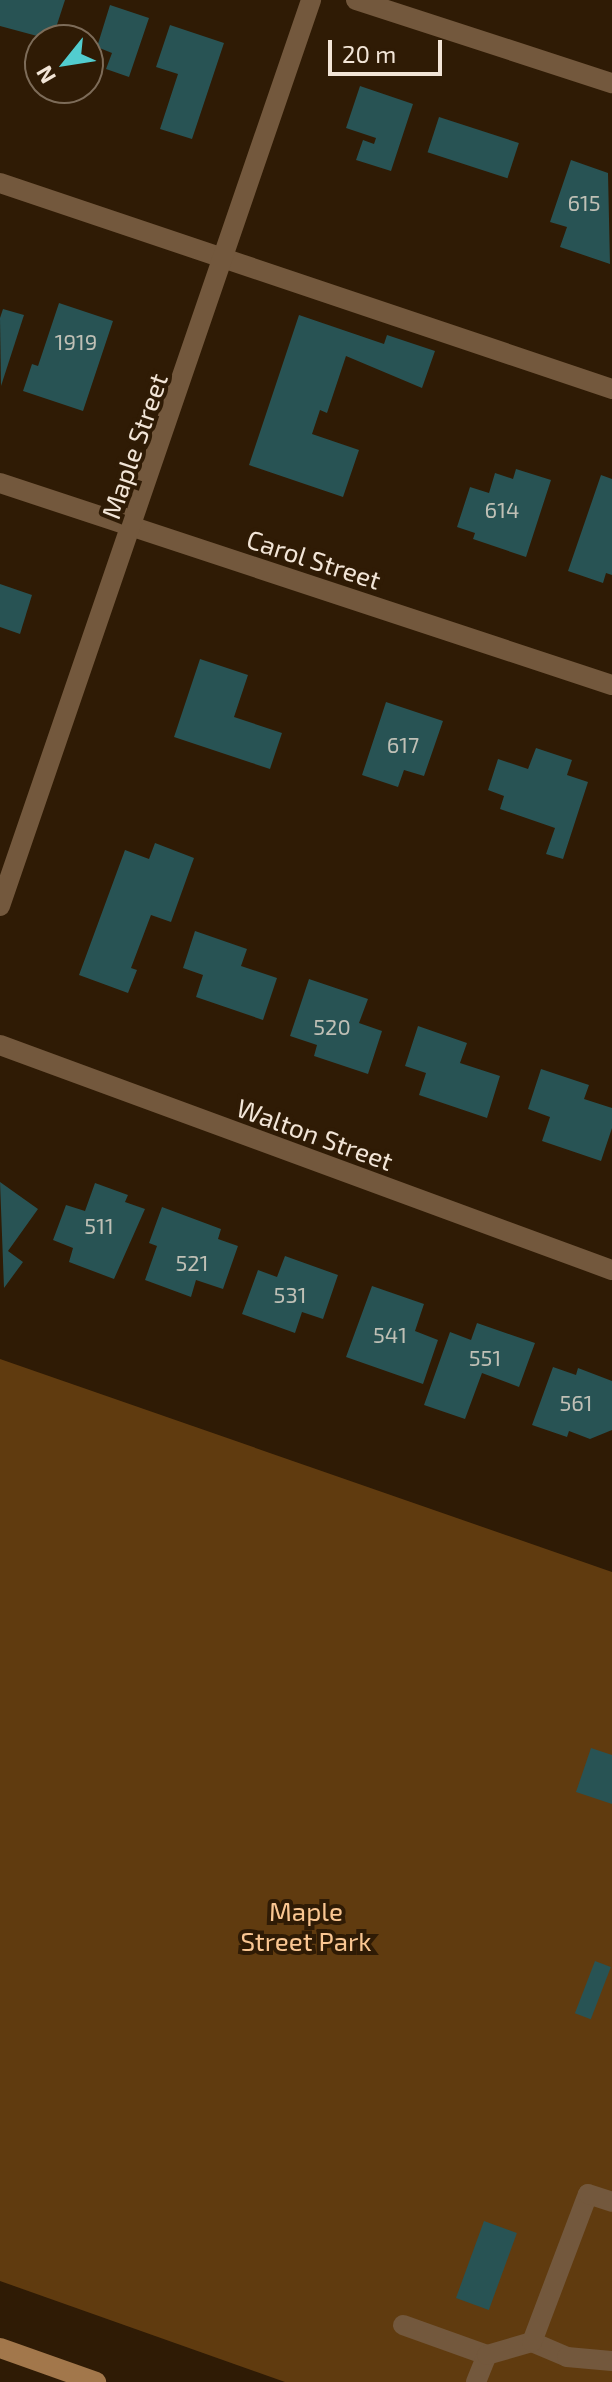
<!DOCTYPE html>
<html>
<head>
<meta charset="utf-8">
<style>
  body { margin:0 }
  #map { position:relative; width:612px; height:2382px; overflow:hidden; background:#2f1b05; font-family:"Exo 2",sans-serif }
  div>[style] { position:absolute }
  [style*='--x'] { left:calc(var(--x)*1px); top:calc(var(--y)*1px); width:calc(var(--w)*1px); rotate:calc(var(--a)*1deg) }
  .green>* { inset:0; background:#603b0f }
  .building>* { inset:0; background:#285354; transform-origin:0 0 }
  .lane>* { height:20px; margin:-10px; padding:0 10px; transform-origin:10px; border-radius:10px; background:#73583d }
  .street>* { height:20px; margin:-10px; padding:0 10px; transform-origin:10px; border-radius:10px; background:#73583d }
  .secondary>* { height:20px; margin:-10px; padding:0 10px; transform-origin:10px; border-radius:10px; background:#a2774b }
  span { translate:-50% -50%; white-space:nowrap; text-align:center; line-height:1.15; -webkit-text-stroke:8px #2f1b05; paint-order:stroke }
  .number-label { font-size:22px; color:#c0c0b6 }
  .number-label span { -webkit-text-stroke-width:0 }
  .street-label { font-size:26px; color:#f2e5d7 }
  .park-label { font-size:26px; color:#fac692 }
  .north { position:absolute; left:24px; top:24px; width:80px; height:80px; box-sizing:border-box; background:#2f1b05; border:2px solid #7d6c59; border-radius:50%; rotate:240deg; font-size:22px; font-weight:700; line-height:32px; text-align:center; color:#f2e5d7 }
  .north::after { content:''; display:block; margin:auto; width:28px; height:36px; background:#52cdcf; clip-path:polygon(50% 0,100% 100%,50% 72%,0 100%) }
  .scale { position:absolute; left:328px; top:40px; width:114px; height:36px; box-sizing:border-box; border:4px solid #f2e5d7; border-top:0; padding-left:10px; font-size:24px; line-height:28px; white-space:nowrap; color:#f2e5d7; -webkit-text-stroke:6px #2f1b05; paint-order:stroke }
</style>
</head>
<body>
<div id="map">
  <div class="green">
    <div style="clip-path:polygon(0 1359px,612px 1572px,612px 2382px,285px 2382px,0 2281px)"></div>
  </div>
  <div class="building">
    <div style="clip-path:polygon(0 0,65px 0,52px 40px,0 26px)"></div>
    <div style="clip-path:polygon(110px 5px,149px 18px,129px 77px,106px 69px,112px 53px,97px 47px)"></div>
    <div style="clip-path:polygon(170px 25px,224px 43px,192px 139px,160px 129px,178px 74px,156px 67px)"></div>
    <div style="clip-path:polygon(360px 86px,413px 104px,391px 171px,356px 160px,363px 140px,374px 144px,376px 138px,346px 128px)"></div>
    <div style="left:439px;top:117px;width:84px;height:37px;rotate:18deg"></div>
    <div style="clip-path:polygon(571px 160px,608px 173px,610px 264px,560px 247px,567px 227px,550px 222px)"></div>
    <div style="clip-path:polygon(59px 303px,113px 321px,83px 411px,23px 391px,32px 364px,38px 366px)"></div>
    <div style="clip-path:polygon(3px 309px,24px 315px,1px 386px,0 318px)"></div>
    <div style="clip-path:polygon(299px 315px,384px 344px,387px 335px,435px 351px,422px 388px,346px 356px,327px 413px,320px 410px,312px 434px,359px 450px,343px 497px,249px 465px)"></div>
    <div style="clip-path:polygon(516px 469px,551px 480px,526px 557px,473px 539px,475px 533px,457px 527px,470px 487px,489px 493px,495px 473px,513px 479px)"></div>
    <div style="clip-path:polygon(601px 475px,612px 479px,612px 575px,606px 573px,603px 583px,568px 571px)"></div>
    <div style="clip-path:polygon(0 584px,32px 595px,20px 634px,0 627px)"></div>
    <div style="clip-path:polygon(200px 659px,248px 675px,234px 717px,282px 733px,270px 769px,174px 737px)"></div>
    <div style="clip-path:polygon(386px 702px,443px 721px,424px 776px,404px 770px,398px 787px,362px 775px)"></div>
    <div style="clip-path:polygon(536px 748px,572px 760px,567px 775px,588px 782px,563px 859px,546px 854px,555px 828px,500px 809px,504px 796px,488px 790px,498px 759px,528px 769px)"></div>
    <div style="clip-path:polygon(155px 843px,194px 858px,171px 922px,151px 915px,131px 968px,137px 970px,128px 993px,79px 975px,125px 850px,149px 859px)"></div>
    <div style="clip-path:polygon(195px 931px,247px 949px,241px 966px,277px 978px,263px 1020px,196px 997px,203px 975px,183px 968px)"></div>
    <div style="clip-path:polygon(309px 979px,368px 999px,359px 1023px,382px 1031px,368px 1074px,314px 1056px,317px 1045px,290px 1036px)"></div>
    <div style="clip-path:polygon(418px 1026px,467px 1043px,460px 1063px,500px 1076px,487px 1118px,419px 1095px,426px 1073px,405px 1066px)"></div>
    <div style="clip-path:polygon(541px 1069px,589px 1085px,584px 1099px,612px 1108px,612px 1128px,601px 1161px,542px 1141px,550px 1117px,528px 1109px)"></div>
    <div style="clip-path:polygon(0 1182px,38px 1209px,8px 1251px,23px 1262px,4px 1288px)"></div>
    <div style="clip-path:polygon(95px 1183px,128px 1195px,125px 1202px,145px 1209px,114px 1279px,69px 1262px,73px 1248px,53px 1240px,66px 1205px,85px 1211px)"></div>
    <div style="clip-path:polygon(162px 1207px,221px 1229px,218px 1239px,238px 1246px,223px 1289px,196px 1280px,191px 1297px,145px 1280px,157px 1246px,149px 1243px)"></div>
    <div style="clip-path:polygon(285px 1256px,338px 1275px,323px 1319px,302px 1312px,295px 1333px,242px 1314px,258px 1270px,277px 1277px)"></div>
    <div style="clip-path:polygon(372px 1286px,424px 1304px,415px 1331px,438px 1340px,423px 1384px,346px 1357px)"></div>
    <div style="clip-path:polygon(477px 1323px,535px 1343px,519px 1387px,482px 1373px,465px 1419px,424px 1405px,450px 1332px,471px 1340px)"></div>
    <div style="clip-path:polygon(553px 1367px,576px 1375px,578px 1368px,612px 1381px,612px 1430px,590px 1439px,569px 1431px,567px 1437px,532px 1425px)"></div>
    <div style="clip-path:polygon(591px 1748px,612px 1755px,612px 1804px,576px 1792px)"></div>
    <div style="left:595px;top:1961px;width:17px;height:56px;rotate:21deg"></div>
    <div style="left:484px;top:2221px;width:35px;height:82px;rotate:20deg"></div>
  </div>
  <div class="lane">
    <div style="--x:0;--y:183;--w:646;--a:18.6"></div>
    <div style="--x:403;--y:2325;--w:89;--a:19.7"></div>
    <div style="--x:532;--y:2342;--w:38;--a:23"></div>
    <div style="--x:567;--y:2357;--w:45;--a:5.1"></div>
    <div style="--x:476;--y:2382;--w:29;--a:-68"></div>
    <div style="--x:487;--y:2355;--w:47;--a:-16.1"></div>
    <div style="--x:532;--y:2342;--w:158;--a:-69.3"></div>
    <div style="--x:588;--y:2194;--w:25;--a:18"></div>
  </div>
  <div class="street">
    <div style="--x:356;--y:0;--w:269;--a:18"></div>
    <div style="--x:0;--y:483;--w:644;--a:18.27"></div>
    <div style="--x:0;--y:906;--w:958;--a:-71.05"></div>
    <div style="--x:0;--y:1045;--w:652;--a:20.19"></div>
  </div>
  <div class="secondary">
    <div style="--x:0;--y:2348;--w:102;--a:19.5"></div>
  </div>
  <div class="number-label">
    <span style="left:584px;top:203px">615</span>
    <span style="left:76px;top:342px">1919</span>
    <span style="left:502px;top:510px">614</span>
    <span style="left:403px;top:745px">617</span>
    <span style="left:332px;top:1027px">520</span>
    <span style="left:99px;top:1226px">511</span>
    <span style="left:192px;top:1263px">521</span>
    <span style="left:290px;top:1295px">531</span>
    <span style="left:390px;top:1335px">541</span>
    <span style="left:485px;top:1358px">551</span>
    <span style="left:576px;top:1403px">561</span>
  </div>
  <div class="street-label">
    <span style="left:134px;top:446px;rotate:-71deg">Maple Street</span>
    <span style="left:314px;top:559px;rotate:18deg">Carol Street</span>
    <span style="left:315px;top:1134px;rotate:20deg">Walton Street</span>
  </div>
  <div class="park-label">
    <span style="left:306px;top:1926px">Maple<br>Street Park</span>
  </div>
  <div class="north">N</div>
  <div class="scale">20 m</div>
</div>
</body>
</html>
